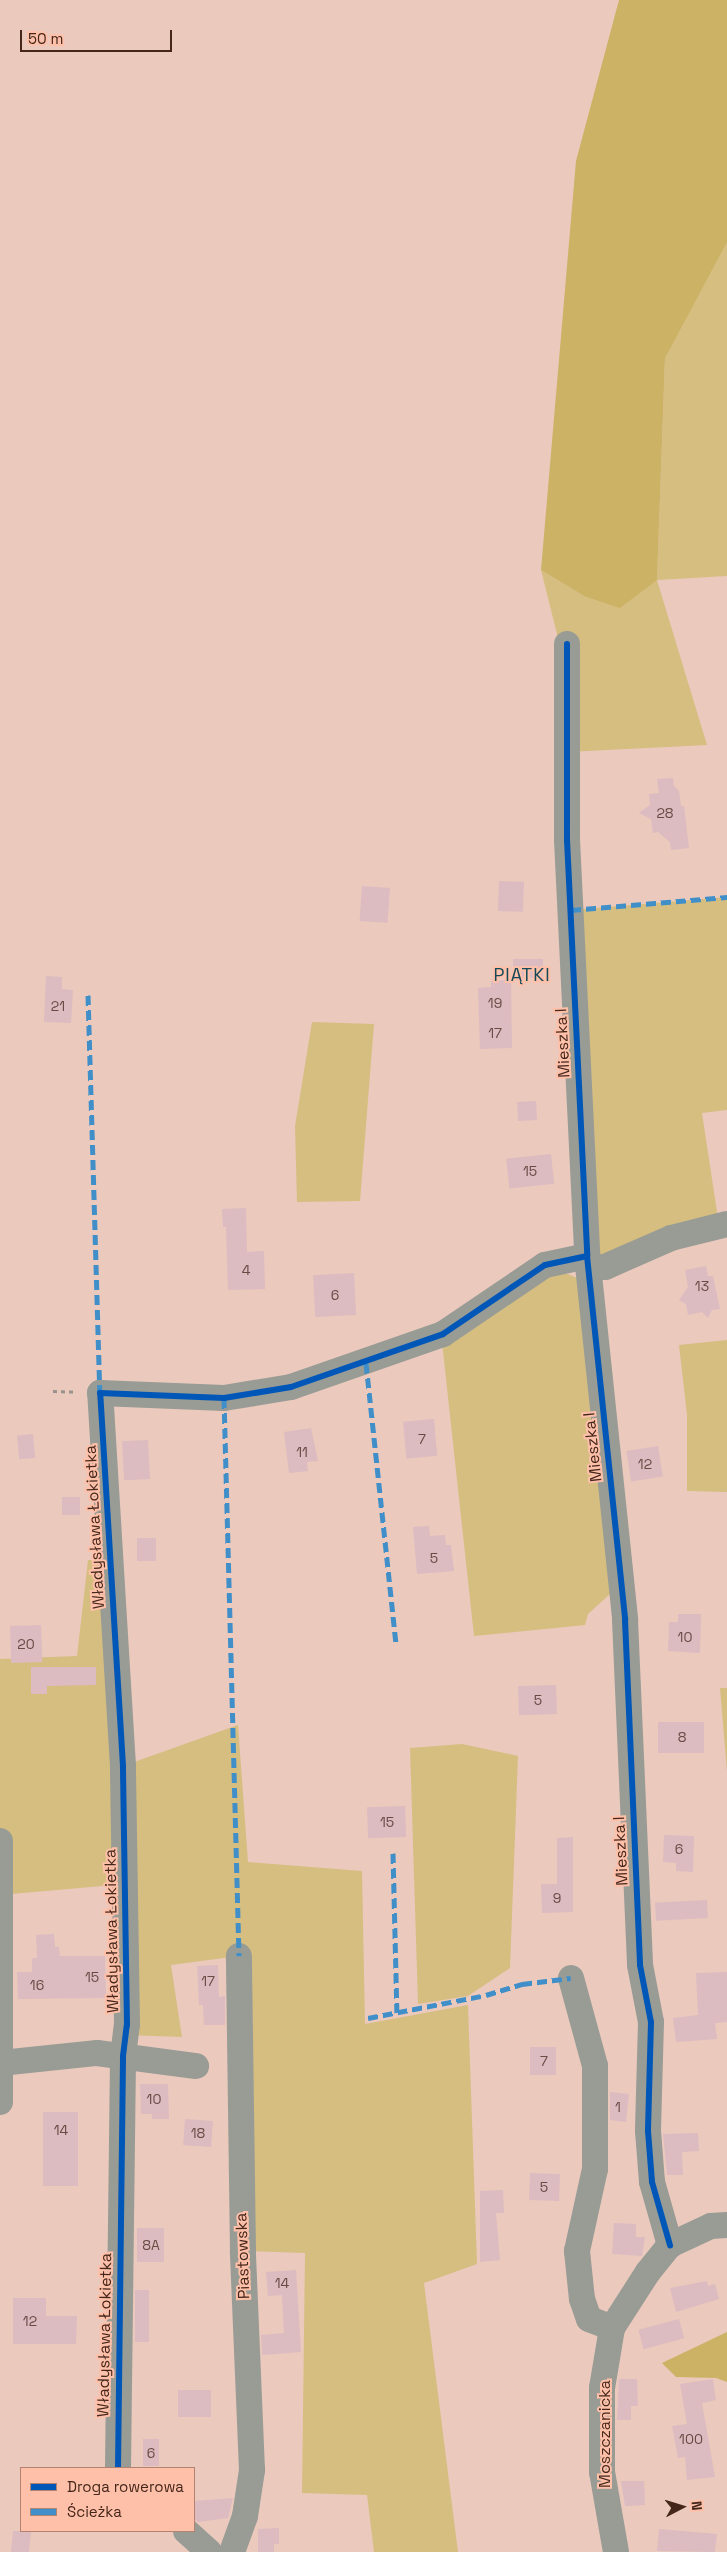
<!DOCTYPE html>
<html>
<head>
<meta charset="utf-8">
<style>
  body { margin:0 }
  #map { position:relative; width:727px; height:2552px; overflow:hidden; background:#ebc9bd; font-family:"Space Grotesk",sans-serif }
  div>[style] { position:absolute }
  [style*='--x'] { left:calc(var(--x)*1px); top:calc(var(--y)*1px); width:calc(var(--w)*1px); rotate:calc(var(--a)*1deg) }
  .green>* { inset:0; background:#d6be80 }
  .forest>* { inset:0; background:#cbb264 }
  .building>* { inset:0; background:#dcbbc1; transform-origin:0 0 }
  .path>* { height:3px; margin-top:-1.5px; transform-origin:0; background:repeating-linear-gradient(90deg,#98938c 0 4px,transparent 0 8px) }
  .minor>* { height:26px; margin:-13px; padding:0 13px; transform-origin:13px; border-radius:13px; background:#989c95 }
  .quiet>* { height:5px; margin-top:-2.5px; transform-origin:0; background:repeating-linear-gradient(90deg,#408fc9 0 10px,transparent 0 15px) }
  .cycleway>* { height:6px; margin:-3px; padding:0 3px; transform-origin:3px; border-radius:3px; background:#0057b8 }
  span { translate:-50% -50%; white-space:nowrap; text-align:center; line-height:1.15; -webkit-text-stroke:4px #ffc0a9; paint-order:stroke }
  .number-label { font-size:14px; color:#6a4b44 }
  .number-label span { -webkit-text-stroke-width:0 }
  .street-label { font-size:16px; color:#44261b }
  .neighbourhood-label { font-size:18px; color:#124858; letter-spacing:1px }
  .legend { position:absolute; left:20px; top:2467px; width:175px; height:65px; box-sizing:border-box; background:#ffc0a9; border:1px solid #b48270; margin:0; padding:6px 9px; list-style:none; font-size:15px; color:#44261b }
  .legend li { display:flex; align-items:center; gap:10px; height:25px }
  .legend b { width:25px; border:1px solid #b48270 }
  .north { position:absolute; left:657px; top:2482px; width:50px; height:50px; -webkit-text-stroke:4px #ffc0a9; paint-order:stroke; rotate:85deg; font-size:14px; font-weight:700; line-height:20px; text-align:center; color:#44261b }
  .north::after { content:''; display:block; margin:auto; width:18px; height:22px; background:#44261b; clip-path:polygon(50% 0,100% 100%,50% 72%,0 100%) }
  .scale { position:absolute; left:20px; top:30px; width:152px; height:22px; box-sizing:border-box; border:2px solid #44261b; border-top:0; padding-left:6px; font-size:15px; line-height:18px; white-space:nowrap; color:#44261b; -webkit-text-stroke:4px #ffc0a9; paint-order:stroke }
</style>
</head>
<body>
<div id="map">
  <div class="green">
    <div style="clip-path:polygon(727px 231px,727px 576px,657px 580px,707px 745px,567px 752px,557px 634px,541px 570px,584px 596px,657px 580px,665px 358px)"></div>
    <div style="clip-path:polygon(727px 897px,727px 1110px,702px 1113px,719px 1225px,605px 1267px,587px 1256px,571px 910px)"></div>
    <div style="clip-path:polygon(312px 1022px,374px 1024px,360px 1201px,297px 1202px,295px 1126px)"></div>
    <div style="clip-path:polygon(549px 1274px,568px 1274px,579px 1279px,610px 1594px,588px 1614px,585px 1625px,474px 1636px,442px 1342px)"></div>
    <div style="clip-path:polygon(727px 1340px,727px 1492px,687px 1491px,687px 1415px,679px 1345px)"></div>
    <div style="clip-path:polygon(88px 1560px,111px 1560px,123px 1766px,238px 1725px,248px 1862px,362px 1871px,365px 2024px,468px 2005px,477px 2264px,424px 2283px,458px 2552px,374px 2552px,367px 2495px,302px 2493px,305px 2253px,243px 2251px,239px 1956px,171px 1965px,182px 2037px,126px 2035px,125px 1884px,0 1895px,0 1659px,77px 1656px)"></div>
    <div style="clip-path:polygon(720px 1688px,727px 1688px,727px 1771px)"></div>
    <div style="clip-path:polygon(462px 1744px,518px 1756px,510px 1968px,468px 1996px,418px 2004px,410px 1748px)"></div>
  </div>
  <div class="forest">
    <div style="clip-path:polygon(619px 0,727px 0,727px 242px,665px 358px,657px 580px,620px 608px,584px 596px,541px 570px,576px 161px)"></div>
    <div style="clip-path:polygon(727px 2332px,727px 2382px,716px 2378px,676px 2377px,662px 2363px)"></div>
  </div>
  <div class="building">
    <div style="clip-path:polygon(673px 778px,674px 786px,679px 791px,681px 806px,684px 806px,689px 848px,671px 850px,670px 842px,658px 832px,653px 833px,651px 819px,639px 813px,650px 805px,649px 794px,659px 793px,657px 779px)"></div>
    <div style="left:499px;top:881px;width:25px;height:30px;rotate:2deg"></div>
    <div style="left:362px;top:886px;width:28px;height:35px;rotate:4deg"></div>
    <div style="left:543px;top:959px;width:19px;height:30px;rotate:90deg"></div>
    <div style="clip-path:polygon(46px 976px,62px 977px,62px 989px,73px 990px,71px 1023px,44px 1022px)"></div>
    <div style="clip-path:polygon(511px 980px,512px 1048px,480px 1049px,478px 988px,491px 987px,491px 981px)"></div>
    <div style="left:536px;top:1101px;width:19px;height:19px;rotate:87deg"></div>
    <div style="left:551px;top:1154px;width:30px;height:45px;rotate:84deg"></div>
    <div style="clip-path:polygon(246px 1208px,247px 1252px,264px 1251px,265px 1289px,228px 1290px,226px 1227px,223px 1227px,222px 1209px)"></div>
    <div style="clip-path:polygon(706px 1266px,708px 1276px,713px 1276px,720px 1309px,712px 1310px,708px 1318px,702px 1312px,688px 1315px,686px 1304px,679px 1300px,688px 1287px,685px 1270px)"></div>
    <div style="left:354px;top:1273px;width:42px;height:41px;rotate:87deg"></div>
    <div style="left:434px;top:1419px;width:37px;height:31px;rotate:85deg"></div>
    <div style="clip-path:polygon(311px 1428px,318px 1461px,307px 1462px,308px 1471px,289px 1473px,284px 1432px)"></div>
    <div style="left:33px;top:1434px;width:24px;height:16px;rotate:85deg"></div>
    <div style="left:148px;top:1440px;width:39px;height:26px;rotate:87deg"></div>
    <div style="left:658px;top:1446px;width:31px;height:32px;rotate:81deg"></div>
    <div style="left:62px;top:1497px;width:18px;height:18px"></div>
    <div style="clip-path:polygon(429px 1526px,430px 1536px,445px 1535px,446px 1545px,451px 1545px,454px 1571px,417px 1574px,413px 1527px)"></div>
    <div style="left:137px;top:1538px;width:19px;height:23px"></div>
    <div style="clip-path:polygon(678px 1614px,701px 1614px,700px 1653px,668px 1651px,669px 1622px,678px 1622px)"></div>
    <div style="left:41px;top:1625px;width:37px;height:31px;rotate:88deg"></div>
    <div style="clip-path:polygon(31px 1667px,96px 1667px,96px 1685px,47px 1686px,47px 1694px,31px 1694px)"></div>
    <div style="left:556px;top:1685px;width:29px;height:38px;rotate:88deg"></div>
    <div style="left:658px;top:1722px;width:46px;height:31px"></div>
    <div style="left:405px;top:1806px;width:31px;height:38px;rotate:88deg"></div>
    <div style="clip-path:polygon(664px 1835px,694px 1836px,693px 1872px,676px 1871px,676px 1863px,663px 1862px)"></div>
    <div style="clip-path:polygon(573px 1837px,573px 1912px,542px 1913px,541px 1884px,557px 1884px,557px 1838px)"></div>
    <div style="left:707px;top:1900px;width:18px;height:52px;rotate:87deg"></div>
    <div style="clip-path:polygon(54px 1934px,55px 1947px,59px 1947px,60px 1956px,105px 1956px,106px 1998px,18px 1999px,17px 1972px,32px 1972px,32px 1958px,37px 1958px,36px 1935px)"></div>
    <div style="clip-path:polygon(218px 1965px,219px 1997px,225px 1996px,225px 2025px,204px 2025px,203px 2005px,199px 2005px,197px 1966px)"></div>
    <div style="clip-path:polygon(727px 1972px,727px 2022px,715px 2023px,717px 2039px,676px 2042px,673px 2018px,698px 2015px,696px 1973px)"></div>
    <div style="left:530px;top:2047px;width:26px;height:28px"></div>
    <div style="clip-path:polygon(140px 2084px,168px 2084px,169px 2119px,152px 2119px,152px 2114px,141px 2114px)"></div>
    <div style="clip-path:polygon(610px 2092px,629px 2094px,626px 2122px,610px 2120px)"></div>
    <div style="left:43px;top:2112px;width:35px;height:74px"></div>
    <div style="left:185px;top:2119px;width:28px;height:26px;rotate:4deg"></div>
    <div style="clip-path:polygon(698px 2133px,699px 2151px,682px 2152px,683px 2175px,667px 2175px,663px 2134px)"></div>
    <div style="left:530px;top:2173px;width:30px;height:27px;rotate:2deg"></div>
    <div style="clip-path:polygon(503px 2190px,504px 2213px,496px 2213px,500px 2260px,480px 2262px,480px 2191px)"></div>
    <div style="clip-path:polygon(614px 2223px,636px 2224px,636px 2237px,645px 2237px,642px 2256px,612px 2254px)"></div>
    <div style="left:164px;top:2228px;width:34px;height:27px;rotate:90deg"></div>
    <div style="clip-path:polygon(296px 2270px,301px 2352px,262px 2355px,261px 2335px,284px 2333px,282px 2295px,268px 2296px,266px 2272px)"></div>
    <div style="clip-path:polygon(707px 2281px,708px 2286px,715px 2284px,719px 2299px,676px 2312px,670px 2288px)"></div>
    <div style="left:135px;top:2290px;width:14px;height:52px"></div>
    <div style="clip-path:polygon(13px 2298px,46px 2298px,46px 2316px,77px 2316px,76px 2344px,13px 2344px)"></div>
    <div style="left:679px;top:2319px;width:20px;height:42px;rotate:75deg"></div>
    <div style="clip-path:polygon(619px 2379px,637px 2379px,638px 2406px,631px 2406px,631px 2420px,617px 2420px)"></div>
    <div style="clip-path:polygon(713px 2379px,716px 2400px,702px 2403px,715px 2477px,687px 2480px,685px 2457px,678px 2458px,672px 2426px,687px 2424px,680px 2384px)"></div>
    <div style="left:178px;top:2390px;width:33px;height:27px"></div>
    <div style="left:143px;top:2439px;width:16px;height:27px"></div>
    <div style="clip-path:polygon(621px 2481px,644px 2481px,645px 2505px,625px 2506px)"></div>
    <div style="clip-path:polygon(233px 2498px,228px 2518px,198px 2522px,194px 2519px,194px 2501px)"></div>
    <div style="clip-path:polygon(279px 2528px,279px 2544px,274px 2544px,274px 2552px,258px 2552px,258px 2529px)"></div>
    <div style="clip-path:polygon(659px 2529px,717px 2534px,715px 2552px,657px 2551px)"></div>
    <div style="clip-path:polygon(13px 2531px,31px 2531px,29px 2552px,11px 2552px)"></div>
  </div>
  <div class="path">
    <div style="--x:53;--y:1391;--w:24;--a:2"></div>
  </div>
  <div class="minor">
    <div style="--x:567;--y:644;--w:196;--a:90"></div>
    <div style="--x:567;--y:840;--w:416;--a:87.2"></div>
    <div style="--x:587;--y:1256;--w:366;--a:84"></div>
    <div style="--x:625;--y:1620;--w:345;--a:87.5"></div>
    <div style="--x:640;--y:1965;--w:58;--a:79.1"></div>
    <div style="--x:651;--y:2022;--w:109;--a:91.6"></div>
    <div style="--x:648;--y:2131;--w:51;--a:85.5"></div>
    <div style="--x:652;--y:2182;--w:66;--a:74.1"></div>
    <div style="--x:589;--y:1268;--w:16;--a:-4"></div>
    <div style="--x:605;--y:1267;--w:72;--a:-23.7"></div>
    <div style="--x:671;--y:1238;--w:58;--a:-14"></div>
    <div style="--x:0;--y:1841;--w:261;--a:90"></div>
    <div style="--x:571;--y:1978;--w:91;--a:74.7"></div>
    <div style="--x:595;--y:2066;--w:103;--a:90"></div>
    <div style="--x:595;--y:2169;--w:84;--a:102.4"></div>
    <div style="--x:577;--y:2251;--w:48;--a:84.1"></div>
    <div style="--x:582;--y:2299;--w:21;--a:71"></div>
    <div style="--x:589;--y:2319;--w:25;--a:21"></div>
    <div style="--x:0;--y:2063;--w:98;--a:-5.9"></div>
    <div style="--x:97;--y:2053;--w:100;--a:7.5"></div>
    <div style="--x:118;--y:2468;--w:412;--a:-89.3"></div>
    <div style="--x:123;--y:2056;--w:31;--a:-83"></div>
    <div style="--x:127;--y:2025;--w:259;--a:-90.9"></div>
    <div style="--x:123;--y:1766;--w:374;--a:-93.5"></div>
    <div style="--x:100;--y:1393;--w:124;--a:2.3"></div>
    <div style="--x:224;--y:1398;--w:68;--a:-9.3"></div>
    <div style="--x:291;--y:1387;--w:161;--a:-19.2"></div>
    <div style="--x:443;--y:1334;--w:123;--a:-34.1"></div>
    <div style="--x:545;--y:1265;--w:43;--a:-12.1"></div>
    <div style="--x:186;--y:2531;--w:31;--a:42"></div>
    <div style="--x:232;--y:2552;--w:38;--a:-70"></div>
    <div style="--x:245;--y:2516;--w:47;--a:-81.3"></div>
    <div style="--x:252;--y:2470;--w:219;--a:-92.4"></div>
    <div style="--x:243;--y:2251;--w:295;--a:-90.8"></div>
    <div style="--x:616;--y:2552;--w:81;--a:-99.9"></div>
    <div style="--x:602;--y:2472;--w:84;--a:-90"></div>
    <div style="--x:602;--y:2388;--w:61;--a:-80.5"></div>
    <div style="--x:612;--y:2328;--w:67;--a:-57.3"></div>
    <div style="--x:648;--y:2272;--w:35;--a:-51"></div>
    <div style="--x:670;--y:2245;--w:45;--a:-24.9"></div>
    <div style="--x:711;--y:2226;--w:16;--a:-4"></div>
  </div>
  <div class="quiet">
    <div style="--x:571;--y:910;--w:157;--a:-4.8"></div>
    <div style="--x:88;--y:995;--w:398;--a:88.3"></div>
    <div style="--x:366;--y:1363;--w:284;--a:83.9"></div>
    <div style="--x:224;--y:1398;--w:558;--a:88.46"></div>
    <div style="--x:393;--y:1853;--w:160;--a:88.6"></div>
    <div style="--x:368;--y:2018;--w:120;--a:-11"></div>
    <div style="--x:486;--y:1995;--w:38;--a:-17"></div>
    <div style="--x:522;--y:1984;--w:49;--a:-7"></div>
  </div>
  <div class="cycleway">
    <div style="--x:567;--y:644;--w:196;--a:90"></div>
    <div style="--x:567;--y:840;--w:416;--a:87.2"></div>
    <div style="--x:587;--y:1256;--w:366;--a:84"></div>
    <div style="--x:625;--y:1620;--w:345;--a:87.5"></div>
    <div style="--x:640;--y:1965;--w:58;--a:79.1"></div>
    <div style="--x:651;--y:2022;--w:109;--a:91.6"></div>
    <div style="--x:648;--y:2131;--w:51;--a:85.5"></div>
    <div style="--x:652;--y:2182;--w:66;--a:74.1"></div>
    <div style="--x:118;--y:2468;--w:412;--a:-89.3"></div>
    <div style="--x:123;--y:2056;--w:31;--a:-83"></div>
    <div style="--x:127;--y:2025;--w:259;--a:-90.9"></div>
    <div style="--x:123;--y:1766;--w:374;--a:-93.5"></div>
    <div style="--x:100;--y:1393;--w:124;--a:2.3"></div>
    <div style="--x:224;--y:1398;--w:68;--a:-9.3"></div>
    <div style="--x:291;--y:1387;--w:161;--a:-19.2"></div>
    <div style="--x:443;--y:1334;--w:123;--a:-34.1"></div>
    <div style="--x:545;--y:1265;--w:43;--a:-12.1"></div>
  </div>
  <div class="number-label">
    <span style="left:665px;top:813px">28</span>
    <span style="left:495px;top:1003px">19</span>
    <span style="left:58px;top:1006px">21</span>
    <span style="left:495px;top:1033px">17</span>
    <span style="left:530px;top:1171px">15</span>
    <span style="left:246px;top:1270px">4</span>
    <span style="left:702px;top:1286px">13</span>
    <span style="left:335px;top:1295px">6</span>
    <span style="left:422px;top:1439px">7</span>
    <span style="left:302px;top:1452px">11</span>
    <span style="left:645px;top:1464px">12</span>
    <span style="left:434px;top:1558px">5</span>
    <span style="left:685px;top:1637px">10</span>
    <span style="left:26px;top:1644px">20</span>
    <span style="left:538px;top:1700px">5</span>
    <span style="left:682px;top:1737px">8</span>
    <span style="left:387px;top:1822px">15</span>
    <span style="left:679px;top:1849px">6</span>
    <span style="left:557px;top:1898px">9</span>
    <span style="left:92px;top:1977px">15</span>
    <span style="left:208px;top:1981px">17</span>
    <span style="left:37px;top:1985px">16</span>
    <span style="left:544px;top:2061px">7</span>
    <span style="left:154px;top:2099px">10</span>
    <span style="left:618px;top:2107px">1</span>
    <span style="left:61px;top:2130px">14</span>
    <span style="left:198px;top:2133px">18</span>
    <span style="left:544px;top:2187px">5</span>
    <span style="left:151px;top:2245px">8A</span>
    <span style="left:282px;top:2283px">14</span>
    <span style="left:30px;top:2321px">12</span>
    <span style="left:691px;top:2439px">100</span>
    <span style="left:151px;top:2453px">6</span>
  </div>
  <div class="street-label">
    <span style="left:563px;top:1043px;rotate:-93deg">Mieszka I</span>
    <span style="left:593px;top:1447px;rotate:-96deg">Mieszka I</span>
    <span style="left:95px;top:1527px;rotate:-93deg">Władysława Łokietka</span>
    <span style="left:621px;top:1851px;rotate:-93deg">Mieszka I</span>
    <span style="left:112px;top:1931px;rotate:-91deg">Władysława Łokietka</span>
    <span style="left:243px;top:2256px;rotate:-92deg">Piastowska</span>
    <span style="left:105px;top:2335px;rotate:-89deg">Władysława Łokietka</span>
    <span style="left:605px;top:2434px;rotate:-90deg">Moszczanicka</span>
  </div>
  <div class="neighbourhood-label">
    <span style="left:522px;top:975px">PIĄTKI</span>
  </div>
  <ul class="legend">
  <li><b style="height:6px;background:#0057b8"></b>Droga rowerowa</li>
  <li><b style="height:6px;background:#408fc9"></b>Ścieżka</li>
  </ul>
  <div class="north">N</div>
  <div class="scale">50 m</div>
</div>
</body>
</html>
